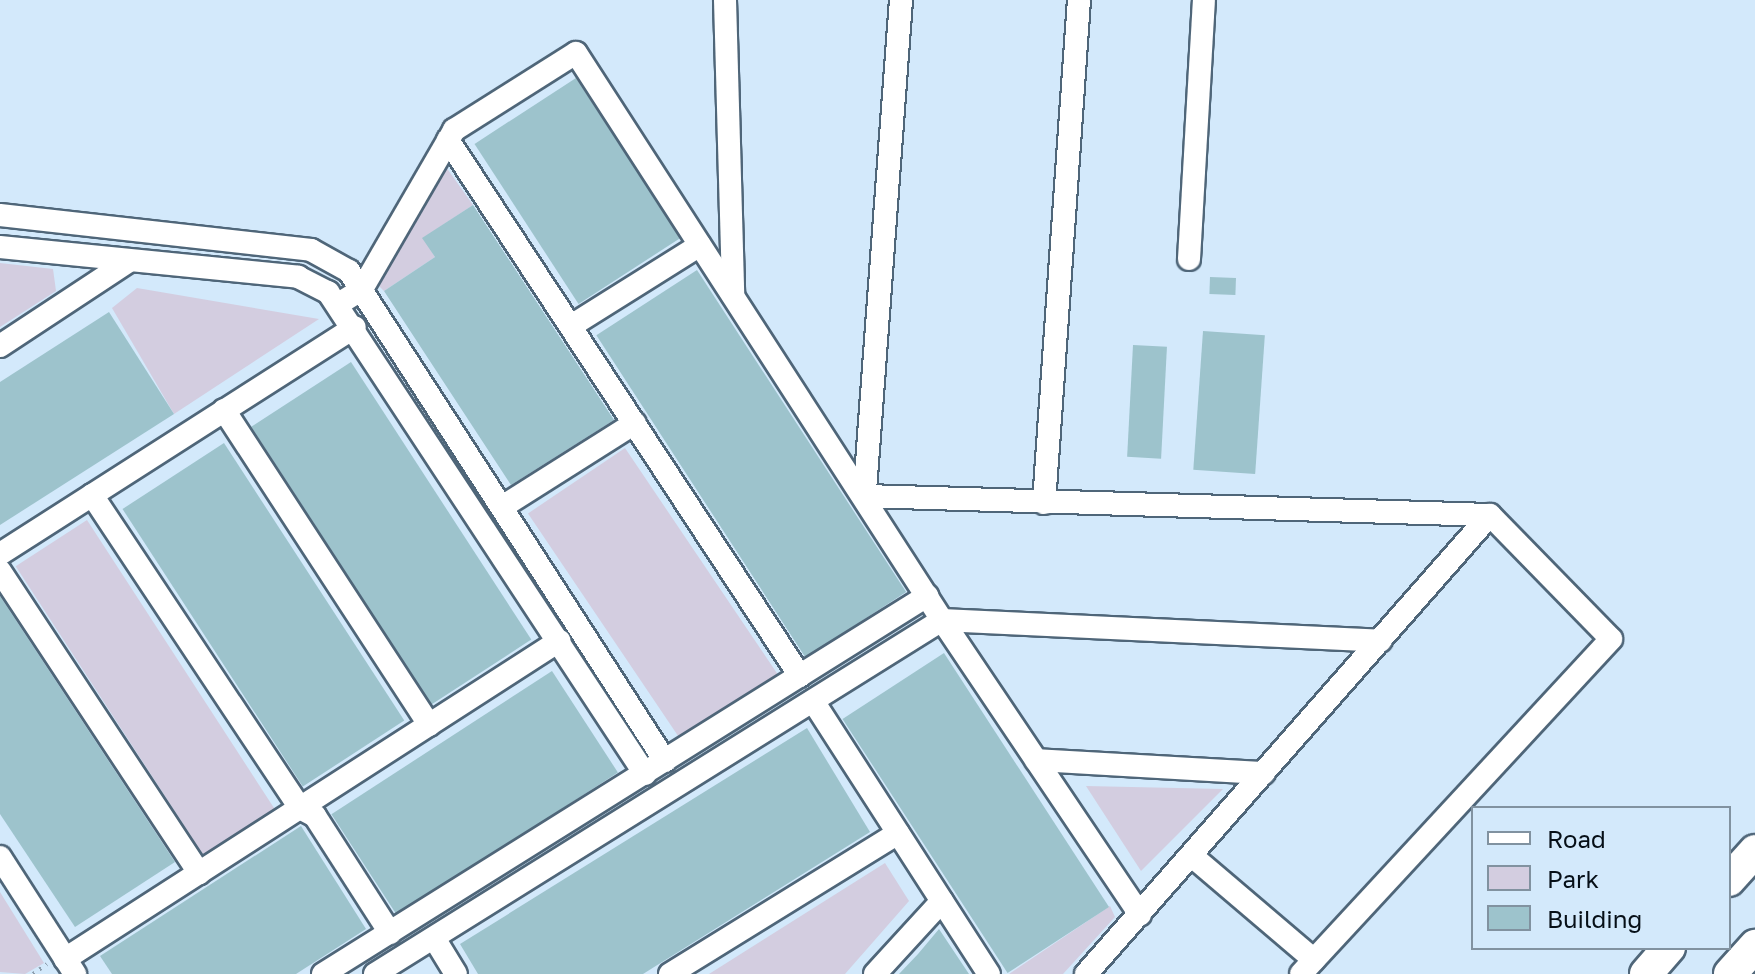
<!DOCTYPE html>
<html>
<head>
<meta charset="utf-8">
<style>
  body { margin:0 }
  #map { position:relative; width:1755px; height:974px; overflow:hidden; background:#d3e9fb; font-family:"Golos Text",sans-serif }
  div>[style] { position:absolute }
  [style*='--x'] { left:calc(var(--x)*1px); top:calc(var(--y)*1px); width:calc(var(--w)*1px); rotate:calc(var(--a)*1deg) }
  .green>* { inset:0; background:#d3cde0; transform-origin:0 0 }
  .building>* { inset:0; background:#9dc3cc; transform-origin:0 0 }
  .path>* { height:4px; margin-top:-2px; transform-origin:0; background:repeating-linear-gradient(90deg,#8d9ead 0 2px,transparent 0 8px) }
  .roads { filter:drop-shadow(2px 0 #4f6679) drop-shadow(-2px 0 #4f6679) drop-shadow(0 2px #4f6679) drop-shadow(0 -2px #4f6679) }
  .minor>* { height:22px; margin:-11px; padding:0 11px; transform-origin:11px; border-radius:11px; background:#fff }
  .highway>* { height:32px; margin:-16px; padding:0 16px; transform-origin:16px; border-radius:16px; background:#fff }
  span { translate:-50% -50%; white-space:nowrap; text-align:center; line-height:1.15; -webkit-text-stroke:7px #d3e9fb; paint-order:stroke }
  .legend { position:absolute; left:1471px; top:806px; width:260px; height:144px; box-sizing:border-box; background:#d3e9fb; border:2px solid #8192a0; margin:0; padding:10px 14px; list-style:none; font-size:24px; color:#060f17 }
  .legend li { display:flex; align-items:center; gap:16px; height:40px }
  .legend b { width:40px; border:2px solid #8192a0 }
</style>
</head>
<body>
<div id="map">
  <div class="green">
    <div style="clip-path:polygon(446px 167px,473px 205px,423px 238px,435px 257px,384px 291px,377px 284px)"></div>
    <div style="clip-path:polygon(0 263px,53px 269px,56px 291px,0 327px)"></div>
    <div style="clip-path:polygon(137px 288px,319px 319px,174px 414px,112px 308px)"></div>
    <div style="left:625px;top:448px;width:273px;height:117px;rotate:56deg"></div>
    <div style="left:87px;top:520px;width:344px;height:85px;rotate:57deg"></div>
    <div style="clip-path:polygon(1086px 786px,1223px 789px,1141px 871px)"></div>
    <div style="clip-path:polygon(885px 863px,909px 901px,845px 974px,709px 974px)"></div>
    <div style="clip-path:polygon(0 892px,44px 963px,25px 974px,0 972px)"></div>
    <div style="clip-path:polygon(1110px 906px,1115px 917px,1063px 974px,1009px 974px)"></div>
  </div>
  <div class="building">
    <div style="left:576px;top:78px;width:191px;height:121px;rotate:57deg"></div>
    <div style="clip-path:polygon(473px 205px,614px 420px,511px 485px,384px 291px,435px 257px,422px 238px)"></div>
    <div style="left:697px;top:270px;width:384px;height:120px;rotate:57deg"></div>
    <div style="left:1210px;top:277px;width:26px;height:17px;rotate:2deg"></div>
    <div style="clip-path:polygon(109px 312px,174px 414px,0 525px,0 382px)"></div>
    <div style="left:1203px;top:331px;width:62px;height:139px;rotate:4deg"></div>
    <div style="left:1133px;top:345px;width:34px;height:112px;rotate:3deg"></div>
    <div style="left:351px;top:362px;width:331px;height:119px;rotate:57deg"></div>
    <div style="left:224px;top:443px;width:331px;height:121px;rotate:57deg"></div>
    <div style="clip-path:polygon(0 596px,175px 862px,75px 927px,0 814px)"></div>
    <div style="left:944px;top:653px;width:303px;height:121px;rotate:57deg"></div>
    <div style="left:552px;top:671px;width:121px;height:263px;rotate:57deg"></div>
    <div style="clip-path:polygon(807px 728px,870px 832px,643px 974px,478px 974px,460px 944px)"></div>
    <div style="clip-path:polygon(301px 826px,366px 929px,296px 974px,112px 974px,100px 956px)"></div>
    <div style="clip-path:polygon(939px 929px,969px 974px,899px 974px,918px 954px)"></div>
  </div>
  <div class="path">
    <div style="--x:33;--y:974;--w:17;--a:-36"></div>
  </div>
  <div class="roads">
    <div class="minor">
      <div style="--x:725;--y:0;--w:295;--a:88.4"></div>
      <div style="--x:901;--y:0;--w:497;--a:94.2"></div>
      <div style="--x:865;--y:496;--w:625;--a:1.74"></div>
      <div style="--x:1490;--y:515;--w:173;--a:45.7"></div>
      <div style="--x:1611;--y:639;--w:456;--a:132.8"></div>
      <div style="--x:448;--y:140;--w:641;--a:56.71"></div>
      <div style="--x:0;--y:215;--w:313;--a:6.4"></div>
      <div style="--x:311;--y:250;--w:43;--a:28.9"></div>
      <div style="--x:349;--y:271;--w:583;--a:57.18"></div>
      <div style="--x:0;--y:247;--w:300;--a:5.7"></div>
      <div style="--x:298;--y:277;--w:34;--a:27"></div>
      <div style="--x:328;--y:292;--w:577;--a:56.67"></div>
      <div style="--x:1189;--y:259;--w:259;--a:-86.7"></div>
      <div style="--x:340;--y:303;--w:26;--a:-32"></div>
      <div style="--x:362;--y:289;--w:184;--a:-59.9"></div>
      <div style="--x:454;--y:130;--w:144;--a:-32.3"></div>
      <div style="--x:576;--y:53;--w:675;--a:57.16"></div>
      <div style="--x:942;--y:620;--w:355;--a:56.1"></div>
      <div style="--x:571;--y:326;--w:152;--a:-32.1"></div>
      <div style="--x:0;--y:346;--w:154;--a:-33.4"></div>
      <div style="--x:224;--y:410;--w:376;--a:56.9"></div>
      <div style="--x:92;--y:495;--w:376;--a:56.4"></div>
      <div style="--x:300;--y:808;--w:17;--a:28"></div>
      <div style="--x:315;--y:816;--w:139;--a:57.3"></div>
      <div style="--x:1044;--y:503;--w:504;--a:-86.02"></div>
      <div style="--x:502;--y:507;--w:157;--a:-32.3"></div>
      <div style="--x:0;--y:554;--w:421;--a:-32.6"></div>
      <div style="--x:0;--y:571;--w:362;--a:56.6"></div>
      <div style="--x:813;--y:701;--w:325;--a:57.2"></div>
      <div style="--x:1036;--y:760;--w:228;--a:3.3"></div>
      <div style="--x:1192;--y:856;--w:160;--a:40.4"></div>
      <div style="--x:0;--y:857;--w:139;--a:57.3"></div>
      <div style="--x:434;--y:938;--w:42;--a:58.6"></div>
      <div style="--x:65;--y:959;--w:588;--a:-32.77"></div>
      <div style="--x:323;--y:974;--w:713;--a:-32.04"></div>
      <div style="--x:375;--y:974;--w:668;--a:-31.98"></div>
      <div style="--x:942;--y:620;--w:439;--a:2.7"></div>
      <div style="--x:670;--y:974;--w:268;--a:-31.7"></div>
      <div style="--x:875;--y:974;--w:99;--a:-47.5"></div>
      <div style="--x:1086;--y:974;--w:611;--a:-48.65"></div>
    </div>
    <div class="highway">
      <div style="--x:1729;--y:880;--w:39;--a:-48"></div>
      <div style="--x:1646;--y:974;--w:35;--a:-49"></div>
      <div style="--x:1730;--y:974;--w:38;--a:-48"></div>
    </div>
  </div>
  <ul class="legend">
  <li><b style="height:10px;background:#fff"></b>Road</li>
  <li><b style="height:22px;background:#d3cde0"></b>Park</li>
  <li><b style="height:22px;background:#9dc3cc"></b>Building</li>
  </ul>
</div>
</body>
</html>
